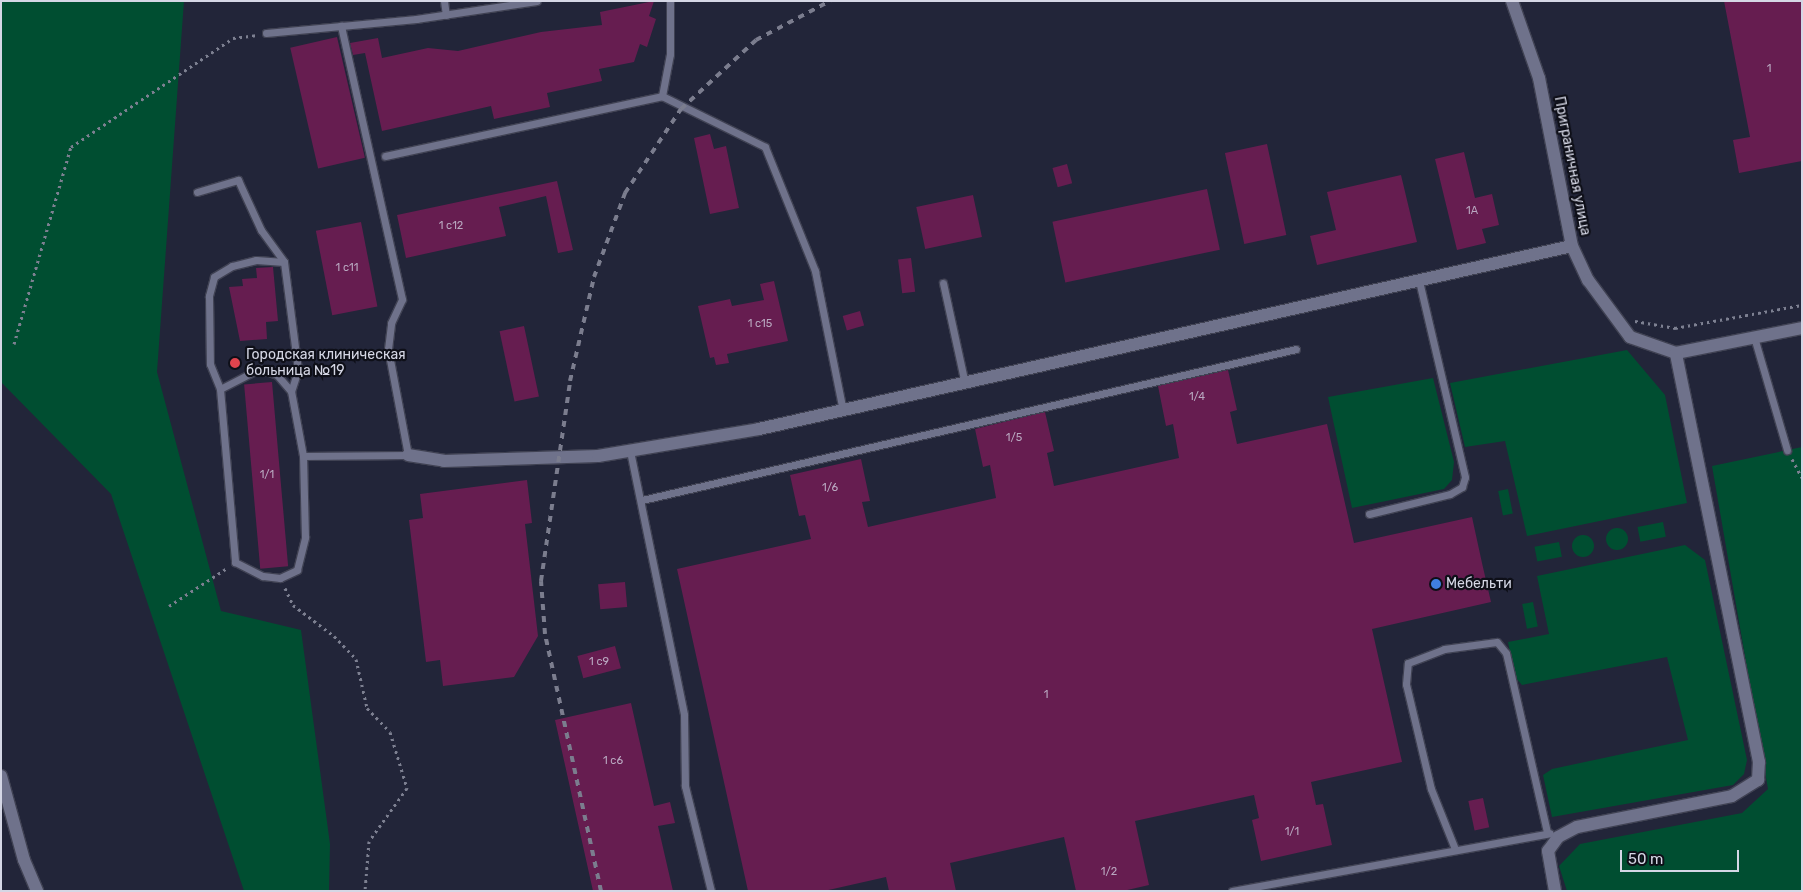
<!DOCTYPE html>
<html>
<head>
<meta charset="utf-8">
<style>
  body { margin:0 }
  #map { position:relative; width:1803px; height:892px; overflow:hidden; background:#222539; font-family:Rubik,sans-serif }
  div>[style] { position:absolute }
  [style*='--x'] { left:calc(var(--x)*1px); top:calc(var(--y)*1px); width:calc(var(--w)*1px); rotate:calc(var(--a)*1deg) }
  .green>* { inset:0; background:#004e31; transform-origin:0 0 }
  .round { border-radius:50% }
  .building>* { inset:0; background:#661d50; transform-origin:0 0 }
  .path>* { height:3px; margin-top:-1.5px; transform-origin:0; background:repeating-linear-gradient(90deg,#7d8091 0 2.5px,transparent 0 6.5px) }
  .roads { filter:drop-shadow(1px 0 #404253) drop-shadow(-1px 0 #404253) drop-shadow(0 1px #404253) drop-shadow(0 -1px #404253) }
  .service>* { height:7px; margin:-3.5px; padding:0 3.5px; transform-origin:3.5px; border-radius:3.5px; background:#6f728b }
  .minor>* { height:12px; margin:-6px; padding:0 6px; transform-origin:6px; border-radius:6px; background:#6f728b }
  .rail>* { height:4px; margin-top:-2px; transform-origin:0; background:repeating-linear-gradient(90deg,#7b7d8e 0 6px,transparent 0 12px) }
  .dots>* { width:14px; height:14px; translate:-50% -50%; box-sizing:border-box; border:2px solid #0e0f18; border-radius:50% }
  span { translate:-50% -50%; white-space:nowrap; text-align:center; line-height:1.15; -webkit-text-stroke:4.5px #0e0f18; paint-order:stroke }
  .number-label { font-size:11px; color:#b9a8c0 }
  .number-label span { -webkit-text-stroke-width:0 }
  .street-label { font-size:14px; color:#d5d7e5 }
  .poi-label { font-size:14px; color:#d5d7e5 }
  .left { translate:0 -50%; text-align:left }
  .frame { position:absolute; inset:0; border:2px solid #d5d7e5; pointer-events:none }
  .scale { position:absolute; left:1620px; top:850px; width:119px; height:22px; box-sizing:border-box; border:2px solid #d5d7e5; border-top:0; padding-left:6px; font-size:15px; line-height:18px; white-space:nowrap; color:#d5d7e5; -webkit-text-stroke:4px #0e0f18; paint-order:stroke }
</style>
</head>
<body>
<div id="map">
  <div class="green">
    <div style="clip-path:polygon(1px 1px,184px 1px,157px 372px,221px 611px,301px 630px,330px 844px,329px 891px,244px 891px,111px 494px,1px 382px)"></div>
    <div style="clip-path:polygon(1627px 350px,1665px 395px,1687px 503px,1527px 536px,1505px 441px,1465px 447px,1450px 383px)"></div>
    <div style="clip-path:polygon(1433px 378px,1454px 462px,1452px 480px,1444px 489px,1352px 508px,1328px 397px)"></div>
    <div style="clip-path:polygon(1802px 447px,1802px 891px,1567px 891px,1559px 866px,1580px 844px,1742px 813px,1768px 789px,1712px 466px)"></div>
    <div style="left:1508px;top:489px;width:25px;height:10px;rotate:79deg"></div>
    <div style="left:1663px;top:522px;width:15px;height:26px;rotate:79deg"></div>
    <div class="round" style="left:1606px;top:528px;width:22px;height:22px"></div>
    <div class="round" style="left:1572px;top:535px;width:22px;height:22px"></div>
    <div style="left:1559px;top:542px;width:15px;height:25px;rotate:79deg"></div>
    <div style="clip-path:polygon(1685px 545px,1705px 560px,1747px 760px,1744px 774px,1733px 785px,1552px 817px,1543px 775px,1552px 769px,1688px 740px,1667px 657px,1522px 685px,1515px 677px,1508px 642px,1549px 634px,1537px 576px)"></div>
    <div style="left:1533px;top:602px;width:25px;height:11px;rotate:79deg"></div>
  </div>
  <div class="building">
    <div style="clip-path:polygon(654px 1px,649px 16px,656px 19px,647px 47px,640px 44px,634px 62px,599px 69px,602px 81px,547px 93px,550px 107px,494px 119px,491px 106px,382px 131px,365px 53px,353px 55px,350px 43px,378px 38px,382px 58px,428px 48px,458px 51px,541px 32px,602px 25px,600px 12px)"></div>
    <div style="clip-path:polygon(1724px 1px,1802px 1px,1802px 161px,1739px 173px,1733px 140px,1750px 137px)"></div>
    <div style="left:337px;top:37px;width:124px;height:48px;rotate:77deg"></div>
    <div style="clip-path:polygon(710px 134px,714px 149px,726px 146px,739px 208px,710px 214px,694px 138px)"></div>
    <div style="left:1267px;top:144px;width:93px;height:43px;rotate:78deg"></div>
    <div style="clip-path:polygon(1464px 152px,1475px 198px,1492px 194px,1499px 225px,1482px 229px,1486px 243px,1457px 250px,1435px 159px)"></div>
    <div style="left:1067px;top:164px;width:20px;height:15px;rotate:75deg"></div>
    <div style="clip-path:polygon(1401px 175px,1417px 242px,1317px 265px,1310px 236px,1336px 230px,1327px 192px)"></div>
    <div style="clip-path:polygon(557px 181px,573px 250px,558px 253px,546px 196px,499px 207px,506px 236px,406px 258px,397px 215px)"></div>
    <div style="left:1207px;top:189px;width:62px;height:158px;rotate:78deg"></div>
    <div style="left:973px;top:195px;width:43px;height:58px;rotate:78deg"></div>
    <div style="left:361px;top:222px;width:86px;height:46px;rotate:79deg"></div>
    <div style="left:911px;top:258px;width:34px;height:13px;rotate:83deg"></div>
    <div style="clip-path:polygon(273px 267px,278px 321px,266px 322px,267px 339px,240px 341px,229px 287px,243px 286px,242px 279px,257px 278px,256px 268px)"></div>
    <div style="clip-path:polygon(774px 281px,788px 341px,727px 354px,729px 363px,716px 365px,714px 357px,710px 358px,698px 306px,730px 299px,732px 306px,764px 300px,760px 284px)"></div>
    <div style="left:860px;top:311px;width:15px;height:18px;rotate:74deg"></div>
    <div style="left:524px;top:326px;width:72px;height:25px;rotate:78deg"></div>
    <div style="clip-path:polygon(1228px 370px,1237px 410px,1230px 412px,1237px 444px,1327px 424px,1354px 543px,1472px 517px,1482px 563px,1491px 602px,1372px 629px,1402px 762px,1311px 782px,1316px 805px,1323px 804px,1332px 845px,1261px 861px,1252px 820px,1259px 818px,1254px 795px,1135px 821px,1149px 885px,1123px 891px,1076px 891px,1064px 837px,950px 863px,956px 891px,889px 891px,886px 877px,824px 891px,748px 891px,677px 569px,811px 539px,805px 515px,799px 516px,790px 475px,861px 459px,870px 501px,862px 502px,868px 527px,996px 498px,990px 465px,983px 467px,975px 429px,1045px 412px,1054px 451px,1047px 453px,1054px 486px,1179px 458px,1173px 424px,1166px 426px,1158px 386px)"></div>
    <div style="left:272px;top:382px;width:185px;height:28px;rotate:85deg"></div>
    <div style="clip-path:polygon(527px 480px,532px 523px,525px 524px,538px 636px,514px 677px,443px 686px,440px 660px,426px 662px,409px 520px,423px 518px,420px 494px)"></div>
    <div style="left:625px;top:582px;width:25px;height:27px;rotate:85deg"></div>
    <div style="left:615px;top:646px;width:23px;height:39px;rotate:75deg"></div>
    <div style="clip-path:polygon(631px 703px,654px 806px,670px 802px,675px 823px,658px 826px,673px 891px,593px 891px,555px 720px)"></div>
    <div style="left:1483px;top:798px;width:30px;height:15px;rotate:78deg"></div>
  </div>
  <div class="path">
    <div style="--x:1635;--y:321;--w:41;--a:9.9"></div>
    <div style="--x:1675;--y:328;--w:129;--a:-10.3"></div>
    <div style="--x:14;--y:344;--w:205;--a:-73.9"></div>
    <div style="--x:71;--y:147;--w:195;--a:-33.9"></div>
    <div style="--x:233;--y:38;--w:23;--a:-7"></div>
    <div style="--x:1792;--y:459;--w:21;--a:62"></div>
    <div style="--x:285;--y:588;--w:19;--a:65"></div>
    <div style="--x:293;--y:605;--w:51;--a:37.1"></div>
    <div style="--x:334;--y:636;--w:32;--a:46"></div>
    <div style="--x:356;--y:659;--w:50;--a:77.3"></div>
    <div style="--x:367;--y:708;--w:33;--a:46"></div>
    <div style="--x:390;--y:732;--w:59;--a:73.1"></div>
    <div style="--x:407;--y:788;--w:65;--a:125.6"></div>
    <div style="--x:369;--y:841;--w:50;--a:94.6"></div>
    <div style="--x:169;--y:606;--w:69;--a:-33.2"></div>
  </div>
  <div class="roads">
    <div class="service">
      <div style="--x:444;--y:1;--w:14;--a:82"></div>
      <div style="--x:670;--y:1;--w:53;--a:90"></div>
      <div style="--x:670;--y:54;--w:43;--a:100.8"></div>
      <div style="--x:662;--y:96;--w:115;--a:26.3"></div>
      <div style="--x:765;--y:147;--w:134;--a:68"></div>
      <div style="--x:815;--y:271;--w:143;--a:78.7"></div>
      <div style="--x:266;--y:33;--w:151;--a:-5.3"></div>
      <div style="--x:416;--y:19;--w:122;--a:-8.5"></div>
      <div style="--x:385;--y:156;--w:283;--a:-12.2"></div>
      <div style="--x:197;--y:192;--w:43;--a:-16.3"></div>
      <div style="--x:238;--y:180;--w:55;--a:65.3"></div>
      <div style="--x:261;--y:230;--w:39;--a:54"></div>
      <div style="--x:284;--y:262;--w:109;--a:82.6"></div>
      <div style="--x:298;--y:370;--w:22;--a:108"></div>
      <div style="--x:284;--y:262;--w:28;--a:-176"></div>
      <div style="--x:256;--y:260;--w:25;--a:166"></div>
      <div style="--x:232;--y:266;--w:21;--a:149"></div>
      <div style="--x:214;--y:277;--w:20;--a:105"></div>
      <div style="--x:209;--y:296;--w:68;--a:89.2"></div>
      <div style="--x:210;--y:364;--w:27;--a:68"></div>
      <div style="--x:220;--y:389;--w:174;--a:85"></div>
      <div style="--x:235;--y:562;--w:31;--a:27"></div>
      <div style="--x:263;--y:576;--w:17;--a:7"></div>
      <div style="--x:280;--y:578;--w:19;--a:-25"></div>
      <div style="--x:297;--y:570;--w:34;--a:-76"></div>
      <div style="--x:305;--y:537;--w:81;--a:-91.4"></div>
      <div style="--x:943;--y:283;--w:103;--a:77.7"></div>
      <div style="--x:1754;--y:337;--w:118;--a:73.7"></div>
      <div style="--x:220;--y:389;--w:44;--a:-27.1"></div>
      <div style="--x:259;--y:369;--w:19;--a:18"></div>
      <div style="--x:277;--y:375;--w:21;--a:49"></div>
      <div style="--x:291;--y:391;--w:66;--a:79.5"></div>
      <div style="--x:303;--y:456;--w:105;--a:-0.5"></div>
      <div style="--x:408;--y:455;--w:108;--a:-100.7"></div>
      <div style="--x:388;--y:349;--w:26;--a:-83"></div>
      <div style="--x:391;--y:323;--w:26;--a:-65"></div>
      <div style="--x:402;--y:299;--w:280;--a:-102.6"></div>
      <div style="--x:630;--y:451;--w:269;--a:78.4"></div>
      <div style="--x:684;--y:715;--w:71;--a:89.2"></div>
      <div style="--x:685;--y:786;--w:108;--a:76.1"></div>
      <div style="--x:642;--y:500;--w:671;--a:-13"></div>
      <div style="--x:1369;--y:514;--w:83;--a:-13.9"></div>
      <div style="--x:1450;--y:494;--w:14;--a:-30"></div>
      <div style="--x:1462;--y:487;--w:10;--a:-73"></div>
      <div style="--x:1465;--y:477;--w:201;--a:-103.2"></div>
      <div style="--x:1455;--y:849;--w:65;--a:-111.8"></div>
      <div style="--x:1431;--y:789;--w:108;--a:-103.4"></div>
      <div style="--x:1406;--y:684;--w:21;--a:-85"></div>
      <div style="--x:1408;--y:663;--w:39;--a:-21"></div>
      <div style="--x:1444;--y:649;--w:53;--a:-7.5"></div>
      <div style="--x:1497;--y:642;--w:14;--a:51"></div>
      <div style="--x:1506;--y:653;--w:184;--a:77.1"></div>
      <div style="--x:1232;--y:891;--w:323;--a:-10.3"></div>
    </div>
    <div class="minor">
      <div style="--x:1512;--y:1;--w:82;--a:70.7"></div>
      <div style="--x:1539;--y:78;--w:171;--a:78.9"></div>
      <div style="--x:1572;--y:246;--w:38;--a:65"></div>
      <div style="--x:1588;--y:280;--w:71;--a:53.6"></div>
      <div style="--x:1630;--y:337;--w:49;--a:19.2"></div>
      <div style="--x:1676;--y:353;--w:128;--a:-11.2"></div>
      <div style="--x:408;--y:455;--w:36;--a:9"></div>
      <div style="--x:444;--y:461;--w:154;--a:-1.9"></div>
      <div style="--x:598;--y:456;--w:163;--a:-9.5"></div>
      <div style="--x:759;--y:429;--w:833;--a:-12.69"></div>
      <div style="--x:1;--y:776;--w:87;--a:74.7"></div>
      <div style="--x:24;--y:860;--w:34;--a:67"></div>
      <div style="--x:1555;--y:891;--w:41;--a:-99.9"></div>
      <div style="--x:1548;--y:851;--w:17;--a:-54"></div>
      <div style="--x:1558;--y:837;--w:21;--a:-28"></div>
      <div style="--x:1577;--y:827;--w:158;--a:-11.3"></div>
      <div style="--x:1732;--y:796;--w:31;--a:-32"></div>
      <div style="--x:1758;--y:780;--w:18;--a:-87"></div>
      <div style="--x:1759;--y:762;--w:417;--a:-101.5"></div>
    </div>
  </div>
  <div class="rail">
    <div style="--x:601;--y:891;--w:263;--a:-102.3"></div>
    <div style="--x:545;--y:634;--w:53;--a:-94.3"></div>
    <div style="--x:541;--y:581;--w:202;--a:-81.7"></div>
    <div style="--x:570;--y:381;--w:107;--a:-77"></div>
    <div style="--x:594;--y:277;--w:90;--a:-69.7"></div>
    <div style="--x:625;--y:193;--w:101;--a:-56.3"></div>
    <div style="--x:681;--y:109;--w:102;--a:-42.6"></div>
    <div style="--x:756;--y:40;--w:84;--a:-27.8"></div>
  </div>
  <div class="dots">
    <div style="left:235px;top:363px;background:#e0444e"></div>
    <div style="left:1436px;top:584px;background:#3f7fe0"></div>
  </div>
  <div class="number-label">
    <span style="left:1769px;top:69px">1</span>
    <span style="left:1472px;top:211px">1А</span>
    <span style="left:451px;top:226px">1 с12</span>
    <span style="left:347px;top:268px">1 с11</span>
    <span style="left:760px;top:324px">1 с15</span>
    <span style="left:1197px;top:397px">1/4</span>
    <span style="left:1014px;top:438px">1/5</span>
    <span style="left:267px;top:475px">1/1</span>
    <span style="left:830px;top:488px">1/6</span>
    <span style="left:599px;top:662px">1 с9</span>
    <span style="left:1046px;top:695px">1</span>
    <span style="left:613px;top:761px">1 с6</span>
    <span style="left:1292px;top:832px">1/1</span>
    <span style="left:1109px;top:872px">1/2</span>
  </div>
  <div class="street-label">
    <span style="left:1572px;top:166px;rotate:79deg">Приграничная улица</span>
  </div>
  <div class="poi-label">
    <span class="left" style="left:246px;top:363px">Городская клиническая<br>больница №19</span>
    <span class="left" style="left:1446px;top:584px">Мебельти</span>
  </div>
  <div class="frame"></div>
  <div class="scale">50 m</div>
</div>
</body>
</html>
